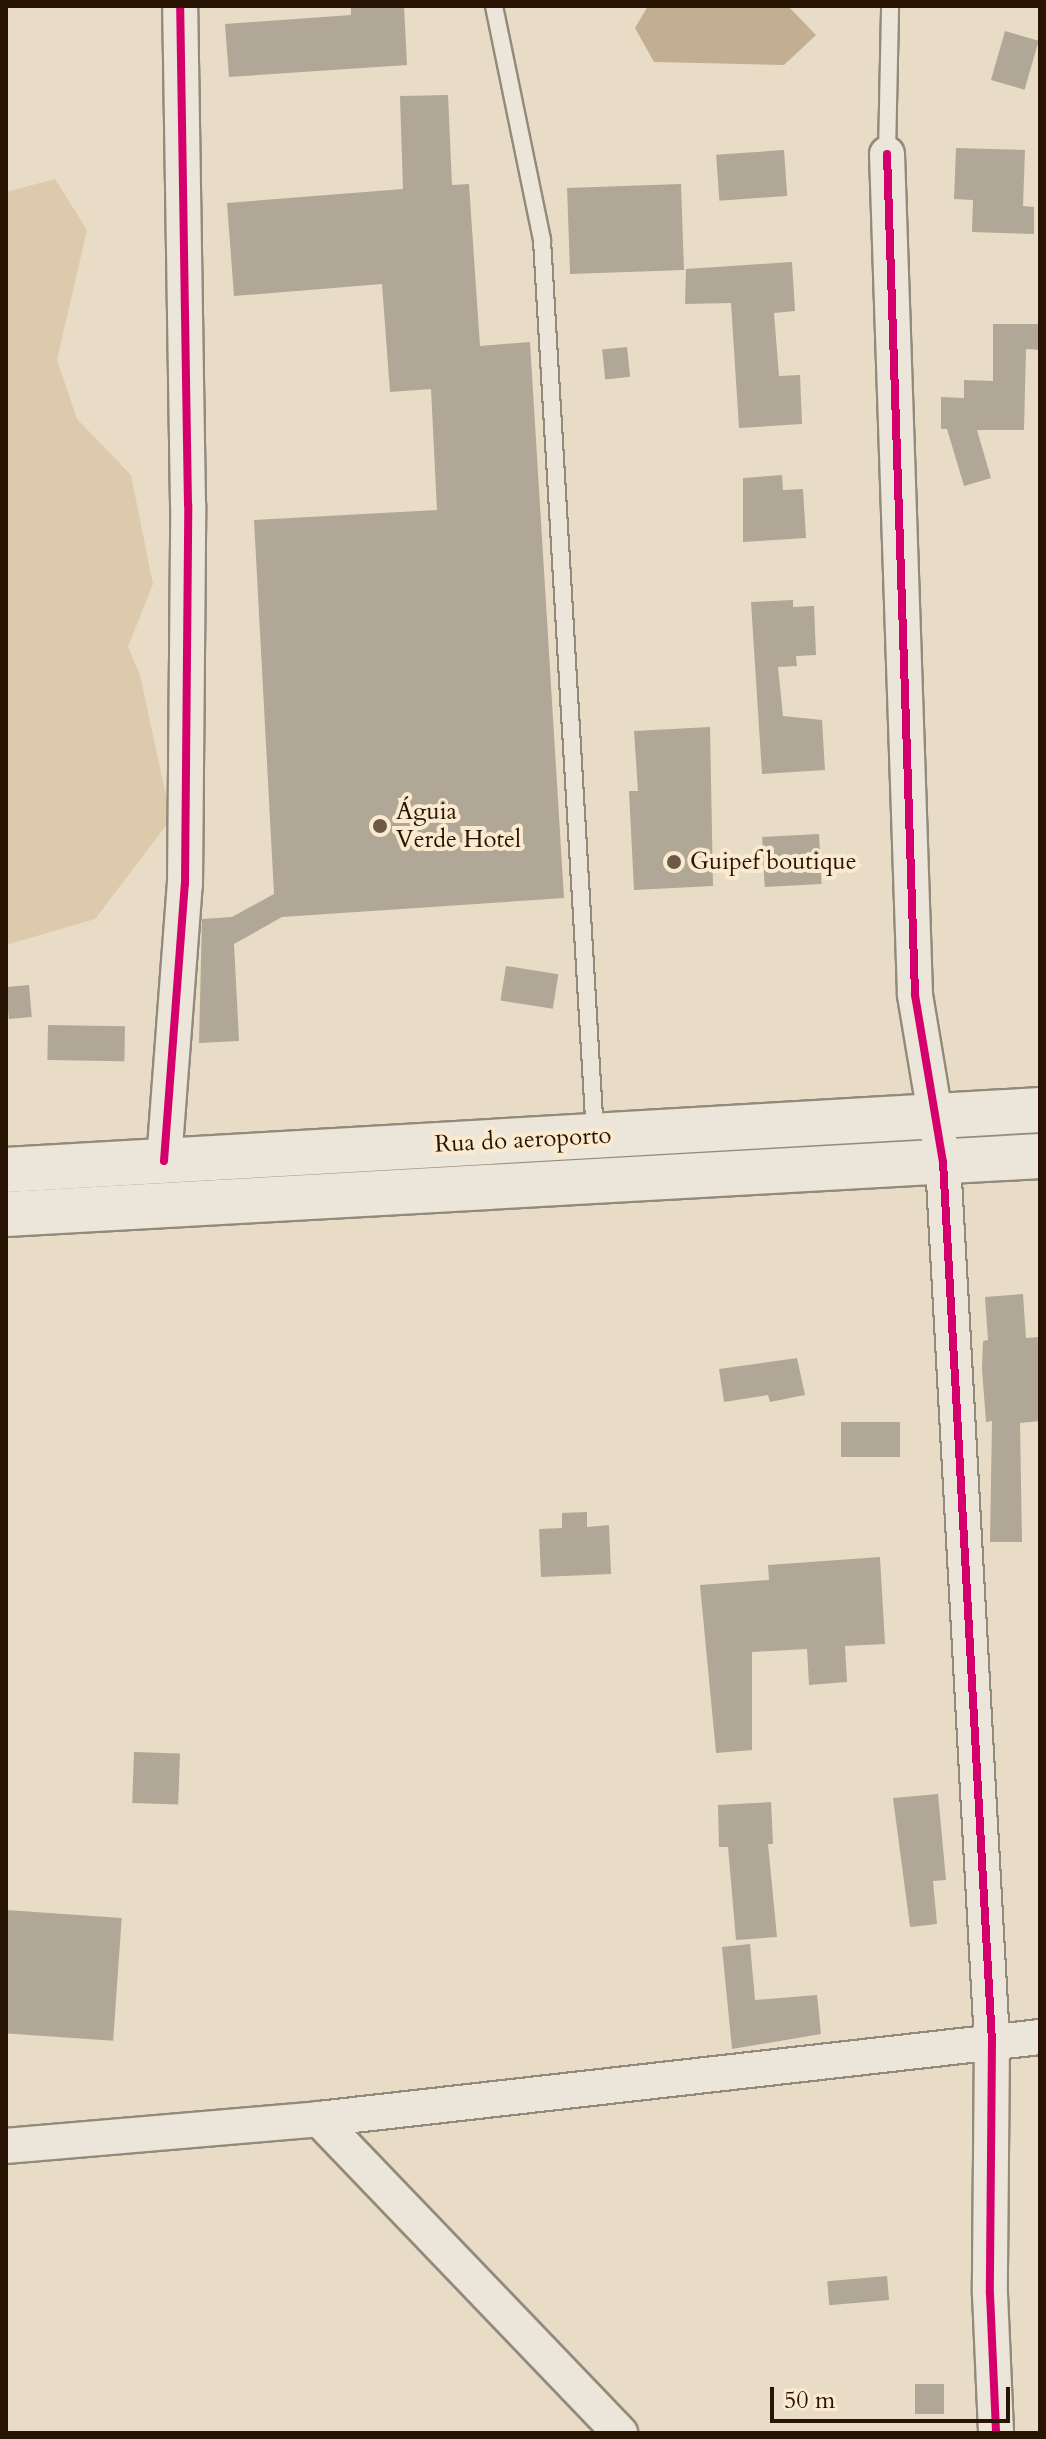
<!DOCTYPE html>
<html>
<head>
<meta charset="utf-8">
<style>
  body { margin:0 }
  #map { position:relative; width:1046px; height:2439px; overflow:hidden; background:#e8dcc6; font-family:Cardo,serif }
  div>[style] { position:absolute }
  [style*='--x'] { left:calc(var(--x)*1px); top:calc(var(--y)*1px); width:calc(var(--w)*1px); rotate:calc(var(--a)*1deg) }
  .green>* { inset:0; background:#ddcaad }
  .water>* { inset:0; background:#c2ae90 }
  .building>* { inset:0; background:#b0a797; transform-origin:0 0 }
  .roads { filter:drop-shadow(2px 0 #938a7b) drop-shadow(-2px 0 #938a7b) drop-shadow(0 2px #938a7b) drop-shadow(0 -2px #938a7b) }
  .service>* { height:16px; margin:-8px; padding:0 8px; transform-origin:8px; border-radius:8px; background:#ebe5da }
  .minor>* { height:34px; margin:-17px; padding:0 17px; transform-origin:17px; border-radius:17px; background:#ebe5da }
  .secondary>* { height:44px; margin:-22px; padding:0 22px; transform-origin:22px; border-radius:22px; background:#ebe5da }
  .cycleway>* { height:8px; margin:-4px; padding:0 4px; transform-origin:4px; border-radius:4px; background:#d6006c }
  .dots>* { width:22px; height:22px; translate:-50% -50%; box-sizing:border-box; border:4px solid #faead0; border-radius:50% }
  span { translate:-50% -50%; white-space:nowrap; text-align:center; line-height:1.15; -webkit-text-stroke:8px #faead0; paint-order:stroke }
  .poi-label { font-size:24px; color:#291302 }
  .left { translate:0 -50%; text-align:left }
  .street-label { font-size:24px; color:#291302 }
  .frame { position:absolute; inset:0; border:8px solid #291302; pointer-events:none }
  .scale { position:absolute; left:770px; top:2387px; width:240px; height:36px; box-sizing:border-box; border:4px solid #291302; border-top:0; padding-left:10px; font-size:24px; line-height:28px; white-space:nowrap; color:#291302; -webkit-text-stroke:6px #faead0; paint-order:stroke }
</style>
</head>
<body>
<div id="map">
  <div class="green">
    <div style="clip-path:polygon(55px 179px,87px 230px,57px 360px,77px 419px,131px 475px,153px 584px,128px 647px,140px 675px,171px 819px,95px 919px,6px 945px,6px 192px)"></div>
  </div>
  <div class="water">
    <div style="clip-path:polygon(648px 6px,788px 6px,816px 35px,784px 65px,654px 62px,635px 28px)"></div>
  </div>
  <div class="building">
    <div style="clip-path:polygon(351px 6px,404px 6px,407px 65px,229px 77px,225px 24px,351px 15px)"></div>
    <div style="left:1005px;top:31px;width:35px;height:51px;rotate:16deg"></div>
    <div style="clip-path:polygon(448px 95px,452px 185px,469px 184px,480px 346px,530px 342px,564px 898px,282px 917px,234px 944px,239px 1041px,199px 1043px,202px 919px,232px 917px,274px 894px,254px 520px,437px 510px,431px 389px,390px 392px,382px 284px,234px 296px,227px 203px,403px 189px,400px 96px)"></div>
    <div style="clip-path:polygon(956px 148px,1025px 150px,1023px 206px,1034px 207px,1034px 234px,972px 232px,973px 200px,954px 199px)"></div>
    <div style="left:784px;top:150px;width:46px;height:68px;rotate:86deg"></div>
    <div style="left:681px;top:184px;width:86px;height:114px;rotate:88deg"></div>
    <div style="clip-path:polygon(792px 262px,795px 311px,774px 313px,779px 376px,800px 375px,802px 424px,739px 428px,731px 303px,685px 304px,686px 269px)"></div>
    <div style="clip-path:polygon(993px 324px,1040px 324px,1040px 350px,1026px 349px,1024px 430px,977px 430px,991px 478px,964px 486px,947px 429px,941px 429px,941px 397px,964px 398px,964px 380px,993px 381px)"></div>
    <div style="left:627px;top:347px;width:30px;height:25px;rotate:84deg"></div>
    <div style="clip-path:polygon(782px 475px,783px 490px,803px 489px,806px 538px,743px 542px,743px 478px)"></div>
    <div style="clip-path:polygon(793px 600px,793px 607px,814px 606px,816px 655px,796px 656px,797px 666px,778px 667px,783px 716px,822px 720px,825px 770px,762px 774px,751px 602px)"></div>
    <div style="clip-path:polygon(710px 727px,713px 886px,634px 890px,629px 791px,638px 791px,634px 731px)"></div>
    <div style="left:819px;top:834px;width:50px;height:57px;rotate:87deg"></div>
    <div style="left:506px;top:966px;width:53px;height:35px;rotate:9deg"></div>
    <div style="left:29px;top:985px;width:32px;height:23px;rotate:85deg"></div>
    <div style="left:48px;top:1025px;width:77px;height:35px;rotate:1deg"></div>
    <div style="clip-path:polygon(1023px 1294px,1026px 1338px,1040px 1337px,1040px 1421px,1020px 1423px,1022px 1542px,990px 1542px,992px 1421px,986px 1422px,982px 1369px,983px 1341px,988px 1340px,985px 1297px)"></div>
    <div style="clip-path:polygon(797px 1358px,805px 1395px,770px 1402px,768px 1395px,724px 1402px,719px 1369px)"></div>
    <div style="left:900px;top:1422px;width:35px;height:59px;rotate:90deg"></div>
    <div style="clip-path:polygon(587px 1512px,587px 1527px,609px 1525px,611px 1574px,541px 1577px,539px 1529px,562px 1528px,562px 1513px)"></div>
    <div style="clip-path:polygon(880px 1557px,885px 1644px,845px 1646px,847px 1682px,809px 1685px,807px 1649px,752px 1652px,752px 1750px,716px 1753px,700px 1585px,769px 1580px,768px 1565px)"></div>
    <div style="left:134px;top:1752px;width:46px;height:51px;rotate:2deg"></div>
    <div style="clip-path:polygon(938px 1794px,946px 1880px,933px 1881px,937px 1924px,910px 1927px,893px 1798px)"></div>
    <div style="clip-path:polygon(771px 1802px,773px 1844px,768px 1844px,777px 1937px,736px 1940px,728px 1847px,719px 1847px,718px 1805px)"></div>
    <div style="left:6px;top:1910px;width:116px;height:123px;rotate:4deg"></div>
    <div style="clip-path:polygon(750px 1944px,755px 2000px,817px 1995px,821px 2034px,732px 2049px,722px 1947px)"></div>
    <div style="left:887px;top:2276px;width:24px;height:60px;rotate:85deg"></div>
    <div style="left:915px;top:2384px;width:29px;height:30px"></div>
  </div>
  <div class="roads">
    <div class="service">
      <div style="--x:494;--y:6;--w:239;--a:78.4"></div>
      <div style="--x:542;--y:240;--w:896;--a:86.61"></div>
      <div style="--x:887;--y:154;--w:148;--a:-88.8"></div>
    </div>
    <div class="minor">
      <div style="--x:887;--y:154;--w:841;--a:88.09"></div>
      <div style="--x:915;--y:995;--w:169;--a:80.5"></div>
      <div style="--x:943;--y:1162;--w:880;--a:86.81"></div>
      <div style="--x:992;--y:2041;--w:253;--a:90.5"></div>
      <div style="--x:990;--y:2294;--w:139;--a:87.5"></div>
      <div style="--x:164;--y:1161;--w:278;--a:-85.7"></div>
      <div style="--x:185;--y:884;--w:379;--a:-89.5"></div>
      <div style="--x:188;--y:505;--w:499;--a:-90.9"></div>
      <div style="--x:319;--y:2119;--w:435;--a:46.2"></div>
      <div style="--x:6;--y:2146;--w:314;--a:-4.9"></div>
      <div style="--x:319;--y:2119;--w:726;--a:-6.49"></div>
    </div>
    <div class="secondary">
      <div style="--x:6;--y:1170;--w:1036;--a:-3.32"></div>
      <div style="--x:6;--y:1214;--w:1036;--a:-3.21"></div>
    </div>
  </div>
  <div class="cycleway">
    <div style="--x:887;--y:154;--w:841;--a:88.09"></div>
    <div style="--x:915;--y:995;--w:169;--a:80.5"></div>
    <div style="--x:943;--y:1162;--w:880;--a:86.81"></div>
    <div style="--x:992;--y:2041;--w:253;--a:90.5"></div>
    <div style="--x:990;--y:2294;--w:139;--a:87.5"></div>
    <div style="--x:164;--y:1161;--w:278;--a:-85.7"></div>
    <div style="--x:185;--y:884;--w:379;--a:-89.5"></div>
    <div style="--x:188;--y:505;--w:499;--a:-90.9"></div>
  </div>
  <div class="dots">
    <div style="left:380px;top:826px;background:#6c5947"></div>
    <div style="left:674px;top:862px;background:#6c5947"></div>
  </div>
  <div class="poi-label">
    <span class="left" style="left:396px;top:826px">Águia<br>Verde Hotel</span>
    <span class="left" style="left:690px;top:862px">Guipef boutique</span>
  </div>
  <div class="street-label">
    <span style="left:523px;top:1140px;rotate:-3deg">Rua do aeroporto</span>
  </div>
  <div class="frame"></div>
  <div class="scale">50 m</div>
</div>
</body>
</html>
